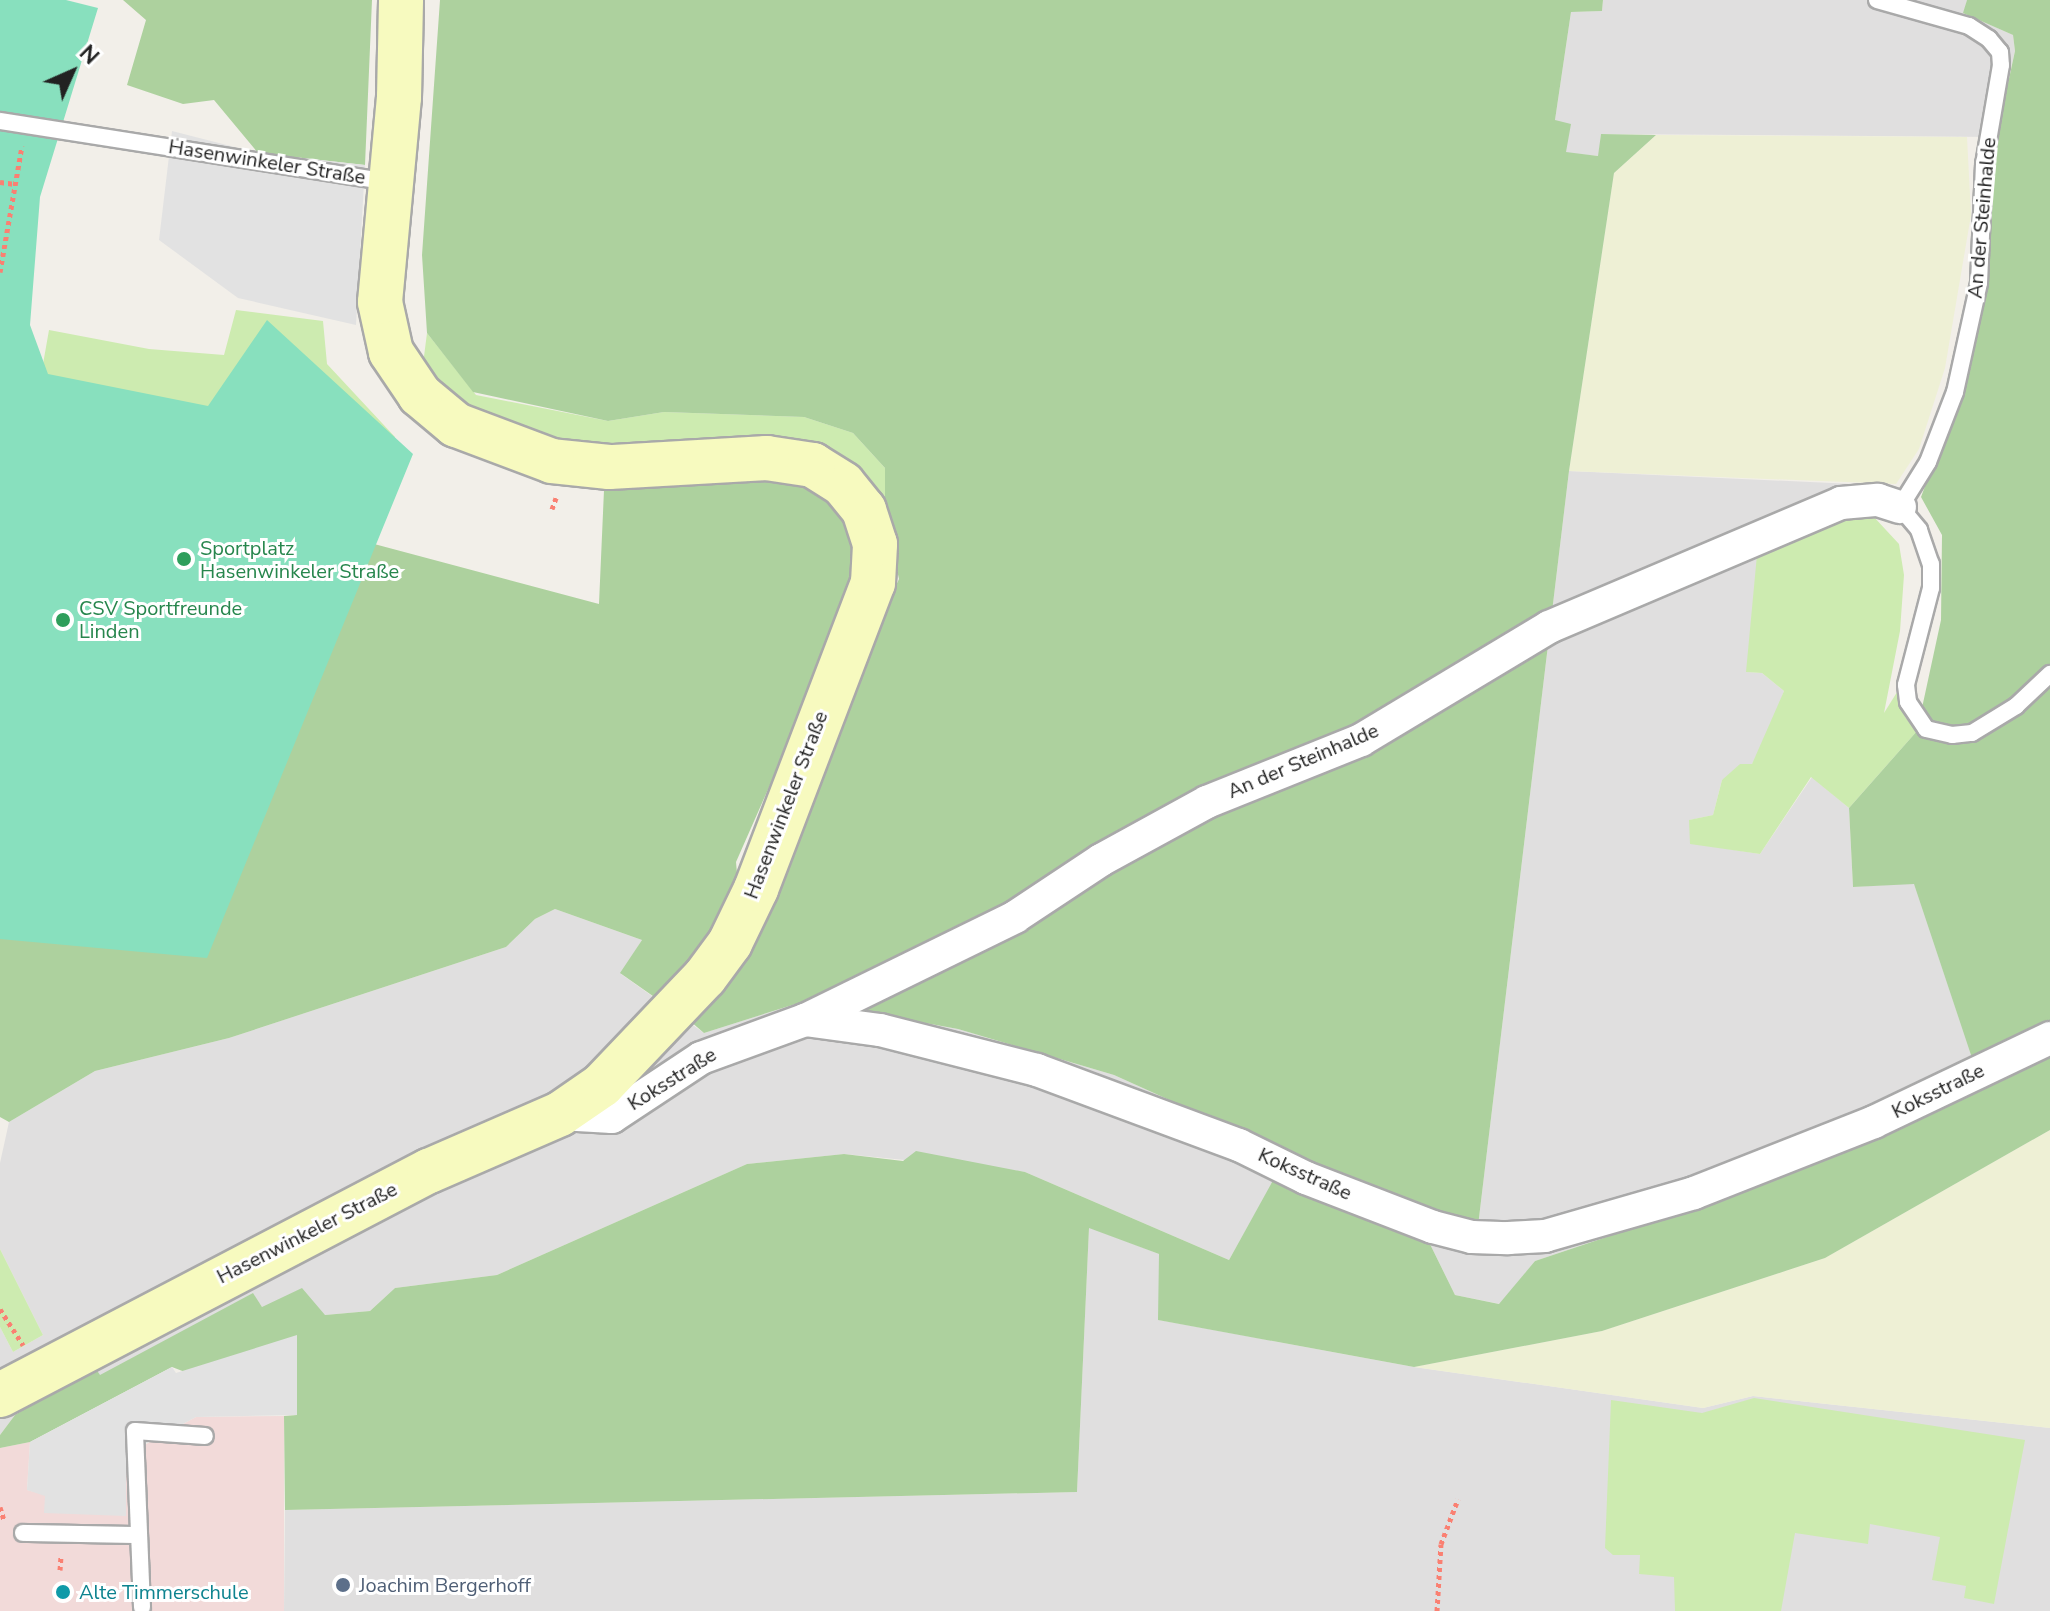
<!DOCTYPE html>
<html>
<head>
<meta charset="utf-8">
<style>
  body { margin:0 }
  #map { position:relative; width:2050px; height:1611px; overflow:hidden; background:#f2efe9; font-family:"Nunito Sans",sans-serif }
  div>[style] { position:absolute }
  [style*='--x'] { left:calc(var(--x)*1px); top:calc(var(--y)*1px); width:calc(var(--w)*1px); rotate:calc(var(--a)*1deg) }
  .residential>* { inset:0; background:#e0dfdf }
  .commercial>* { inset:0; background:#f2dad9 }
  .farmland>* { inset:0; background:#eef0d5 }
  .grass>* { inset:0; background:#cdebb0 }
  .forest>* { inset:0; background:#add19e }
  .pitch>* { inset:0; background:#88e0be }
  .parking>* { inset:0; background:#e2e2e2 }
  .path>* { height:5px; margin-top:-2.5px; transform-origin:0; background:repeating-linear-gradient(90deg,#fa8072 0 4px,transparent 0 8px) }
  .roads { filter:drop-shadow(2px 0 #a9a9a9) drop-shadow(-2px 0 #a9a9a9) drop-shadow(0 2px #a9a9a9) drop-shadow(0 -2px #a9a9a9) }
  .lane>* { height:16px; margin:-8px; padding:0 8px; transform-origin:8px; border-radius:8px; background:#fff }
  .street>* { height:32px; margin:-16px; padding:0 16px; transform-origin:16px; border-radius:16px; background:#fff }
  .secondary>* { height:44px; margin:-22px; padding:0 22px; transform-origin:22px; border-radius:22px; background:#f7fabf }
  .dots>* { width:22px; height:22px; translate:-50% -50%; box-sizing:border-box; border:4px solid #fff; border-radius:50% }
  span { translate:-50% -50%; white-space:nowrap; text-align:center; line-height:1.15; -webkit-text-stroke:6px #fff; paint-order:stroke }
  .street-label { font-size:20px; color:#222 }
  .leisure-label { font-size:20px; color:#27864d }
  .left { translate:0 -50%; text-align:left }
  .service-label { font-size:20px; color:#4e5e75 }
  .culture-label { font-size:20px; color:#0d838f }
  .north { position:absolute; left:32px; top:32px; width:80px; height:80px; -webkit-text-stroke:6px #fff; paint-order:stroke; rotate:45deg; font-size:22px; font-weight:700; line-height:32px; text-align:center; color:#222 }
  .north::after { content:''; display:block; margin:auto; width:28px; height:36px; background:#222; clip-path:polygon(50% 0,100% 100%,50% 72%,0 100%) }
</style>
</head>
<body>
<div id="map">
  <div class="residential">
    <div style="clip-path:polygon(1603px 0,1967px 0,1964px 13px,2013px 35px,2015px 51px,1995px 137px,1601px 134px,1599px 156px,1566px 153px,1555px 120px,1571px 12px,1602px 11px)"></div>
    <div style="clip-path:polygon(1569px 471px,1853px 484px,1854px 514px,1747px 672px,1762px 673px,1784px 691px,1764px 744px,1752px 764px,1722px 780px,1713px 815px,1690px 820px,1690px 843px,1760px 854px,1812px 777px,1849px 808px,1853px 887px,1914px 883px,1982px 1087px,1765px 1184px,1535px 1261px,1500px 1304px,1455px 1295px,1427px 1238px,1276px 1176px,1229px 1260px,1025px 1172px,844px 1154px,747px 1164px,497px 1275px,395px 1288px,370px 1311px,325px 1315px,262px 1307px,253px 1294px,100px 1376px,94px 1366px,15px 1415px,0 1435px,0 1327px,13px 1352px,43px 1335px,0 1249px,0 1163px,9px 1122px,95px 1071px,229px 1038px,506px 947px,535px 919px,555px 909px,642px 940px,621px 974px,704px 1033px,805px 1001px,958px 1029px,1114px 1075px,1355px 1184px,1478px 1226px)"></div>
    <div style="clip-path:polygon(1089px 1227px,1159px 1254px,1159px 1320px,1414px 1367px,1703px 1408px,1753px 1396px,2050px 1428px,2050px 1611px,284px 1611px,285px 1510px,1077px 1492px)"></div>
  </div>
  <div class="commercial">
    <div style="clip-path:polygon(284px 1416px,284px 1611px,0 1611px,0 1448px,30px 1442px,27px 1490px,125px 1516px,126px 1455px,196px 1417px)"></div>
  </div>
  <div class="farmland">
    <div style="clip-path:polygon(1656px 135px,1967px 137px,1971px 215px,1945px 368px,1919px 449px,1896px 484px,1569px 471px,1614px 173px)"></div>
    <div style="clip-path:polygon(2050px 1130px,2050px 1428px,1753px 1396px,1703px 1408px,1414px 1367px,1602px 1331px,1825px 1258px)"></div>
  </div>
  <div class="grass">
    <div style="clip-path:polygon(236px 310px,323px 321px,327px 364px,395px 437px,381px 452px,40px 381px,49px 330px,149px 349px,224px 355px)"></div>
    <div style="clip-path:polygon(427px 333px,476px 395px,608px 421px,664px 412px,804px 417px,853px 433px,885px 468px,885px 518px,574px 448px,465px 410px,422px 372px)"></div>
    <div style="clip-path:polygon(1854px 514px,1873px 516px,1899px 544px,1904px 575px,1900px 631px,1884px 713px,1899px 689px,1905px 717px,1917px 731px,1849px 808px,1811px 777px,1760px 854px,1690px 844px,1689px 820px,1713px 815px,1722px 780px,1740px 764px,1752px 764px,1784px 691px,1762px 673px,1746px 672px,1758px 544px)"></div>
    <div style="clip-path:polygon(0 1249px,43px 1335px,13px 1352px,0 1327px)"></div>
    <div style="clip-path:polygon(1754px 1398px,2025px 1440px,1994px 1604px,1964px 1598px,1966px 1586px,1932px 1580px,1940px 1537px,1870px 1524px,1868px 1544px,1795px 1533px,1781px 1611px,1675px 1611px,1674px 1577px,1639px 1574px,1640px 1555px,1613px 1555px,1605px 1548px,1611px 1400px,1702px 1413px)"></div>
  </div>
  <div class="forest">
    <div style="clip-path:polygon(123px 0,372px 0,365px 165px,258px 153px,214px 100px,183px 104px,127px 85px,146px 20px)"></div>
    <div style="clip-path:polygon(440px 0,1603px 0,1602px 11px,1571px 12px,1555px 120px,1571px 124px,1566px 152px,1598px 156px,1601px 134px,1656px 135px,1614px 173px,1569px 471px,1478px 1226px,1356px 1184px,1114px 1075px,958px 1029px,805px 1001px,704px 1033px,690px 1021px,899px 579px,885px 518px,885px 468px,853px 433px,804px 417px,664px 412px,608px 421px,473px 392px,427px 333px,422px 255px)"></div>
    <div style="clip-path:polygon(1967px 0,2050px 0,2050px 1130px,1825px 1258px,1602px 1331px,1414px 1367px,1158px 1320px,1159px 1254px,1089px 1228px,1077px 1492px,285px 1510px,284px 1416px,297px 1415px,172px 1367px,30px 1442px,0 1448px,0 1435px,15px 1415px,94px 1366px,100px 1375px,253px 1293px,262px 1307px,302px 1288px,325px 1315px,370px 1311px,395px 1288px,497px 1275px,747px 1164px,844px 1154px,903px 1161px,916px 1151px,1025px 1172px,1229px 1260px,1276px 1175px,1427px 1238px,1455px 1295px,1499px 1304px,1535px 1261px,1765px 1184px,1982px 1088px,1914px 884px,1853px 887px,1849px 808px,1917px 731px,1941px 620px,1942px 535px,1921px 497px,1967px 375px,1990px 264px,1990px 166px,2015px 51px,2013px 35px,1963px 13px)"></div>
    <div style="clip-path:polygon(782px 477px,822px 492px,851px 518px,861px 549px,804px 708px,736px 862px,738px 885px,692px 968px,660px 1001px,620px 973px,642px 940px,555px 909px,535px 919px,506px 947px,229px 1038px,95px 1071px,9px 1122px,0 1117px,0 842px,333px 533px,599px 604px,604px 490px)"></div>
  </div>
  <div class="pitch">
    <div style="clip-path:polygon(0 0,66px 0,98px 8px,40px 197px,30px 325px,48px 374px,208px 406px,267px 320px,413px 454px,207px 958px,0 939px)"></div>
  </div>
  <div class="parking">
    <div style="clip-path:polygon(172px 131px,258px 153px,365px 165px,356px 325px,238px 298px,159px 240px)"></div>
    <div style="clip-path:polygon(297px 1335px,297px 1415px,196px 1417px,126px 1454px,126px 1516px,44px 1513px,45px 1496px,27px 1490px,30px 1442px,172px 1367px,176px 1373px)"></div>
  </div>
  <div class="path">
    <div style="--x:0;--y:182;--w:15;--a:8"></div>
    <div style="--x:0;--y:272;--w:128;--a:-80.1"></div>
    <div style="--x:552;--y:509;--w:12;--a:-70"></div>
    <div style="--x:0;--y:1309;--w:43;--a:57.4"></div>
    <div style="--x:0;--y:1507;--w:14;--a:73"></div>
    <div style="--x:60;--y:1570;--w:15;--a:-86"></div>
    <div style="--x:1437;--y:1611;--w:67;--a:-86.6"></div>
    <div style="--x:1441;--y:1544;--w:48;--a:-69.3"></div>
  </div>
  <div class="roads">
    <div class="lane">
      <div style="--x:1877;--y:0;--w:96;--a:15.8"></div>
      <div style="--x:1969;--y:26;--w:24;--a:33"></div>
      <div style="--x:1989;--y:39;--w:17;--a:50"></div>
      <div style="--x:2000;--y:52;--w:13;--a:86"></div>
      <div style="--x:2001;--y:65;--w:100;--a:99.7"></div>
      <div style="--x:1984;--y:164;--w:119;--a:92.4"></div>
      <div style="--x:1979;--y:283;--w:112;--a:102.4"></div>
      <div style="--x:1955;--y:392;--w:75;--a:111.1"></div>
      <div style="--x:1928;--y:462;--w:53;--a:121.9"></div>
      <div style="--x:1900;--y:507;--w:30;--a:50"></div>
      <div style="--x:1919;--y:530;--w:36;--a:71"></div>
      <div style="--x:1931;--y:564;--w:24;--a:90"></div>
      <div style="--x:1931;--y:588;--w:100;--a:104.5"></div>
      <div style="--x:1906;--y:685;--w:17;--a:83"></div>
      <div style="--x:1908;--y:702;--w:32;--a:56"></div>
      <div style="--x:1926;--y:729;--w:27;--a:13"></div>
      <div style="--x:1952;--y:735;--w:20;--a:-6"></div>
      <div style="--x:1972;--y:733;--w:52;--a:-31.5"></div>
      <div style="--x:2016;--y:706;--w:47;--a:-43.3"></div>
      <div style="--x:0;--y:121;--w:395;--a:8.9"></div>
      <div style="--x:23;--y:1533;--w:116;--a:1"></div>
      <div style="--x:142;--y:1607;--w:176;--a:-92.3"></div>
      <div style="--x:135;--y:1431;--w:70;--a:4.1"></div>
    </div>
    <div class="street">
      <div style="--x:805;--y:1020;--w:234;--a:-26.1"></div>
      <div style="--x:1015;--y:917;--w:103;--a:-33.5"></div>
      <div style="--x:1101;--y:860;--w:121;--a:-28.7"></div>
      <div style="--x:1207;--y:802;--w:166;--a:-21.9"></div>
      <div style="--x:1361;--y:740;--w:219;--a:-31"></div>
      <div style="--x:1549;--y:627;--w:317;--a:-23"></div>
      <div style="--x:1841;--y:503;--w:37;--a:-5"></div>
      <div style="--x:1878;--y:500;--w:23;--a:18"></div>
      <div style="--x:560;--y:1114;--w:52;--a:3.3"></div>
      <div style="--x:612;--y:1117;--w:107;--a:-33.5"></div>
      <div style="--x:701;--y:1058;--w:111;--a:-20.1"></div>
      <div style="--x:805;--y:1020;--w:76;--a:7.6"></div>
      <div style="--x:880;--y:1030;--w:162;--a:14.3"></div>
      <div style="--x:1037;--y:1070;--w:215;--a:20.4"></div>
      <div style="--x:1239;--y:1145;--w:75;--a:26.2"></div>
      <div style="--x:1306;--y:1178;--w:136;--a:21.1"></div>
      <div style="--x:1433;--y:1227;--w:40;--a:14.4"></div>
      <div style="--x:1472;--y:1237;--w:36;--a:2"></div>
      <div style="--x:1508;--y:1238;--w:37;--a:-3"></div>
      <div style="--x:1545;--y:1236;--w:155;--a:-16.1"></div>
      <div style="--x:1694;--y:1193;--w:193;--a:-21.5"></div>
      <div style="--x:1874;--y:1122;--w:195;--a:-25.5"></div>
    </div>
    <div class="secondary">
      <div style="--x:0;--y:1395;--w:484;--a:-27.6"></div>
      <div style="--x:429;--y:1171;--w:143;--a:-23.5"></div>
      <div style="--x:560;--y:1114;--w:51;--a:-34.6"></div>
      <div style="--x:602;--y:1085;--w:149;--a:-46.4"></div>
      <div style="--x:705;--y:977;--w:42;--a:-53.7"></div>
      <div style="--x:730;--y:943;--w:60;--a:-64.3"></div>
      <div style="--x:756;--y:889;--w:328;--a:-69.1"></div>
      <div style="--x:873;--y:583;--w:39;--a:-87"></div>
      <div style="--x:875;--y:544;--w:36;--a:-108"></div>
      <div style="--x:864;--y:510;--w:33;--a:-129"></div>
      <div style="--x:843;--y:484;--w:36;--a:-148"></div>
      <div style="--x:813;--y:465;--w:47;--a:-171.3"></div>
      <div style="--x:767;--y:458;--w:158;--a:176.7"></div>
      <div style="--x:609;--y:467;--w:57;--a:-174"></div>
      <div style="--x:552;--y:461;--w:103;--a:-159.4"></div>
      <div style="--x:456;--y:425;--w:47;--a:-140.2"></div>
      <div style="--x:420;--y:395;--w:52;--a:-124"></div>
      <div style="--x:391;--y:352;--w:51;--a:-102.4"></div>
      <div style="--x:380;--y:302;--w:206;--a:-84.7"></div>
      <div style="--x:399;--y:97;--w:97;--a:-88.8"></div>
    </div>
  </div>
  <div class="dots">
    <div style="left:184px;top:559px;background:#2e9e5b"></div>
    <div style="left:63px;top:620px;background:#2e9e5b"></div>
    <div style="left:343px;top:1585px;background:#5c6f8a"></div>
    <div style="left:63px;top:1592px;background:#0f9aa8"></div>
  </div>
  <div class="street-label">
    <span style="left:267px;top:162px;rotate:9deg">Hasenwinkeler Straße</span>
    <span style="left:1982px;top:218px;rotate:-85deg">An der Steinhalde</span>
    <span style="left:1303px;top:761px;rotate:-23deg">An der Steinhalde</span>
    <span style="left:786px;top:805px;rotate:-69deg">Hasenwinkeler Straße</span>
    <span style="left:672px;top:1079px;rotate:-32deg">Koksstraße</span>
    <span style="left:1938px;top:1091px;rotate:-26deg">Koksstraße</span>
    <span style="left:1305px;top:1174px;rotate:24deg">Koksstraße</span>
    <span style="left:307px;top:1233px;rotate:-27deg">Hasenwinkeler Straße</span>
  </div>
  <div class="leisure-label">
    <span class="left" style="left:200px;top:560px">Sportplatz<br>Hasenwinkeler Straße</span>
    <span class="left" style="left:79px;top:620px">CSV Sportfreunde<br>Linden</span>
  </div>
  <div class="service-label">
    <span class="left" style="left:359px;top:1585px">Joachim Bergerhoff</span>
  </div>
  <div class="culture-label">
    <span class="left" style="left:79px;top:1592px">Alte Timmerschule</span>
  </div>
  <div class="north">N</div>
</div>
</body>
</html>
